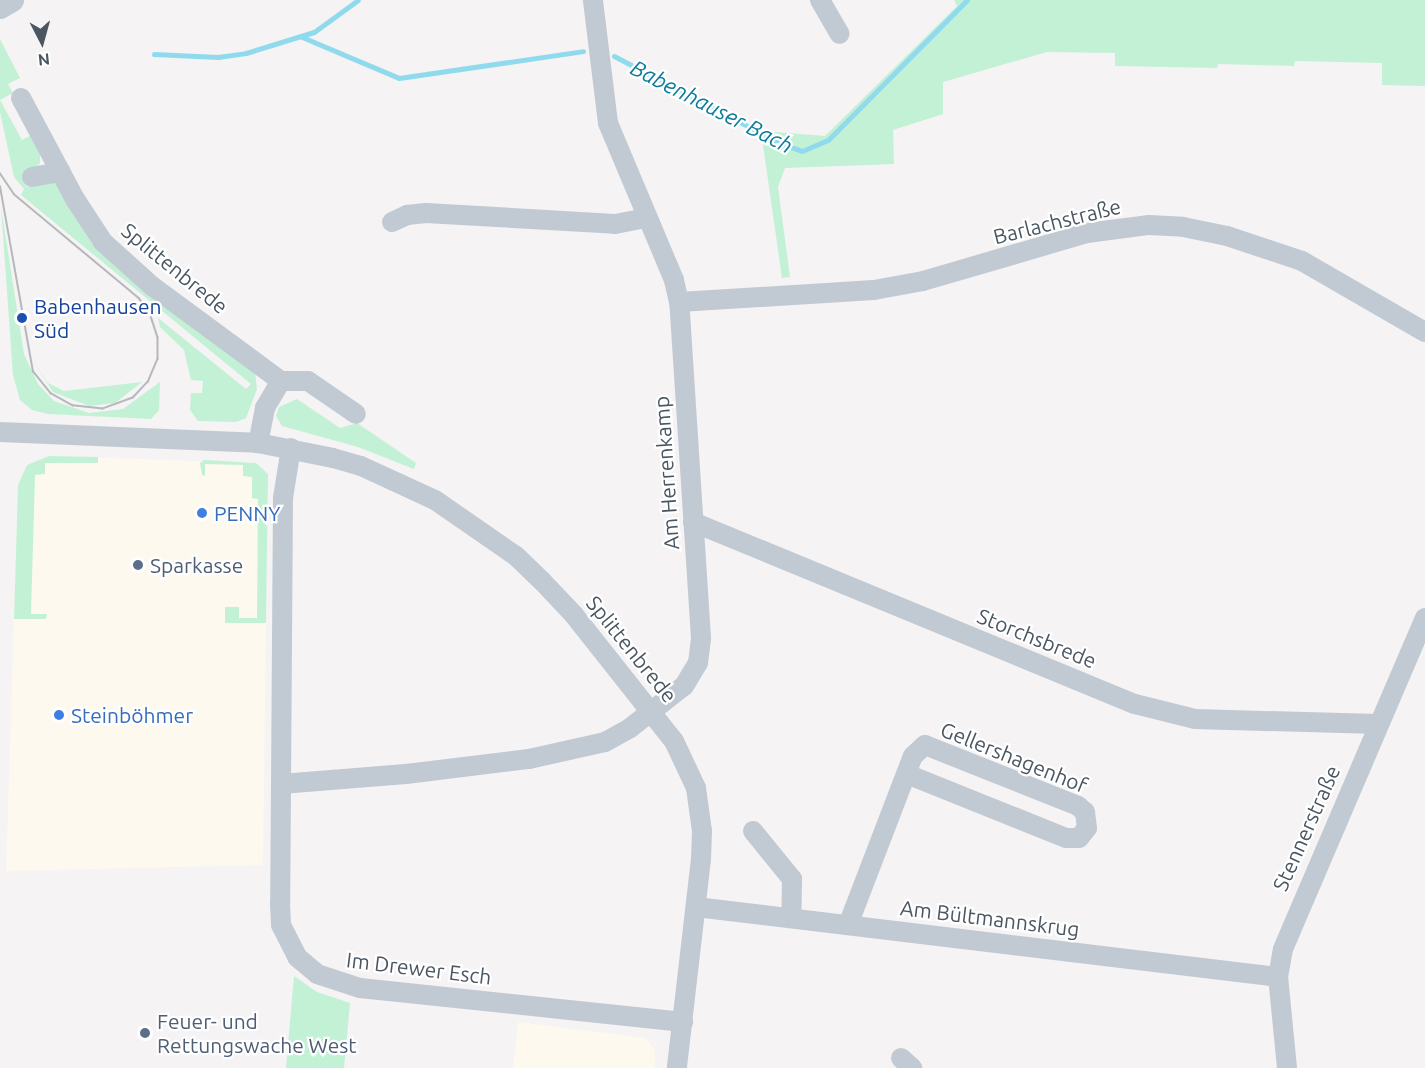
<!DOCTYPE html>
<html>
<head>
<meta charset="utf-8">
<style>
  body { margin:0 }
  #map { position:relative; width:1425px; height:1068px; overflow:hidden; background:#f5f3f3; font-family:Ubuntu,sans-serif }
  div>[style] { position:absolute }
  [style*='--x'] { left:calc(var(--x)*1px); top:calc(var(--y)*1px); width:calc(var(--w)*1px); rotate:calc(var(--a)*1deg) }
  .commercial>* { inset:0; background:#fdf9ef }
  .green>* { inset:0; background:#c3f1d5 }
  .stream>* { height:5px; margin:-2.5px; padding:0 2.5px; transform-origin:2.5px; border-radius:2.5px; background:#90daee }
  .minor>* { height:20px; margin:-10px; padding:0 10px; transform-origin:10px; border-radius:10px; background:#c1cad2 }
  .tertiary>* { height:24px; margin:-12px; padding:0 12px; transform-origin:12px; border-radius:12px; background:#c1cad2 }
  .tram>* { height:1.5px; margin:-0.75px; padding:0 0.75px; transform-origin:0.75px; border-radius:0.75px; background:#b5b8bd }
  .dots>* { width:16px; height:16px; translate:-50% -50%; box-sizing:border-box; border:3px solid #fff; border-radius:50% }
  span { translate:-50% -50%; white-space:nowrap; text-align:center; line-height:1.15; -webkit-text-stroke:4.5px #fff; paint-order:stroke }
  .street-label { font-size:21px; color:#4a5661 }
  .transit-label { font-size:21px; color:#164399 }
  .left { translate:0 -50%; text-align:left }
  .shop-label { font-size:21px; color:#366cbe }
  .service-label { font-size:21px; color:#4e5e75 }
  .water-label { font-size:22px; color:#0c7c9b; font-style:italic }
  .north { position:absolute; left:12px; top:12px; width:60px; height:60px; -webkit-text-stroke:4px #fff; paint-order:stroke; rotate:174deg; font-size:16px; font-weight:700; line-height:24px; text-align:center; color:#4a5661 }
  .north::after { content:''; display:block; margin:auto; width:21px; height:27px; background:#4a5661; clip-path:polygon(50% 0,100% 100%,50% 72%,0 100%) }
</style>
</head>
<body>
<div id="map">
  <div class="commercial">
    <div style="clip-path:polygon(49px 456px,256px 463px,268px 474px,263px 865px,6px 871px,18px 485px,27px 465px)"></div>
    <div style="clip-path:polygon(518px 1022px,646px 1038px,655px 1050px,655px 1068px,513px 1068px)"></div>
  </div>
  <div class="green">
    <div style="clip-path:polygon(954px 0,1425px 0,1425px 86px,1382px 85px,1382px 63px,1295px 61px,1294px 66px,1218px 64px,1217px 68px,1115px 66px,1115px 53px,1047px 52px,943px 82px,943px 114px,893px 130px,894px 164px,785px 168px,778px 187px,790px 277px,782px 278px,761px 131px,825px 136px,957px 6px)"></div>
    <div style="clip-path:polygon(0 39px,20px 78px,8px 84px,13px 93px,0 100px,22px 140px,34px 134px,40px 149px,40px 163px,34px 171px,24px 173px,26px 187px,54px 182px,92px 244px,255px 372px,257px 389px,246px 418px,236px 422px,198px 421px,190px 410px,191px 393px,202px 393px,203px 381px,191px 380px,184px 350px,160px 327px,158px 318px,246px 389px,251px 384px,21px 195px,24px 189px,14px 177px,0 112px)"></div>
    <div style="clip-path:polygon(1px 207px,24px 354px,38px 384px,54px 401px,89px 413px,123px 409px,160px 382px,159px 410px,151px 419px,48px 414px,32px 410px,20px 400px,13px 375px)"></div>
    <div style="clip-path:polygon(32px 359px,48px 383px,64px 391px,142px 382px,115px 403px,89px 406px,53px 392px)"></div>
    <div style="clip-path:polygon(297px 399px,340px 428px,357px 423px,416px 463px,414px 469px,358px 447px,282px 426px,276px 416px,279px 407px)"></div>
    <div style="clip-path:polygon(49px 456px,98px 457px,98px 463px,45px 463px,45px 474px,35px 475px,31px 614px,47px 614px,46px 619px,14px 619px,18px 485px,27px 465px)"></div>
    <div style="clip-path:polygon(204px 460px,256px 463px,268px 474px,266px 623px,225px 623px,225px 607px,239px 607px,239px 618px,257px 618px,258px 499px,252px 498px,252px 477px,243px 476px,243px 465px,205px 464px,205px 476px,202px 475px,200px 463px)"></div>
    <div style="clip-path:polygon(294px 976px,317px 992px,350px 1003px,344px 1068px,286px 1068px)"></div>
  </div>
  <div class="stream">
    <div style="--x:302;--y:37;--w:105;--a:22.9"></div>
    <div style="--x:399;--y:78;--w:186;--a:-8.3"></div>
    <div style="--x:154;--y:54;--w:64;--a:2.7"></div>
    <div style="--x:218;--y:57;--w:28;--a:-8"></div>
    <div style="--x:246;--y:53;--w:71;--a:-17.2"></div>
    <div style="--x:314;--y:32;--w:54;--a:-36"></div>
    <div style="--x:614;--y:56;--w:187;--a:27.7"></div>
    <div style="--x:780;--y:143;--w:23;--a:20"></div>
    <div style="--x:802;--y:151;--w:28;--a:-23"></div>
    <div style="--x:828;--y:140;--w:197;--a:-45.2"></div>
  </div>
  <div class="minor">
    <div style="--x:820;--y:0;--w:39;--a:60"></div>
    <div style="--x:21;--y:98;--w:115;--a:61.9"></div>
    <div style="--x:75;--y:199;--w:51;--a:56.9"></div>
    <div style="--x:103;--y:242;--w:66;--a:41.9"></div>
    <div style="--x:152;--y:286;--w:160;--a:36.4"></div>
    <div style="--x:281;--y:381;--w:31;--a:121"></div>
    <div style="--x:265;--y:408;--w:36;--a:101"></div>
    <div style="--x:32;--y:177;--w:29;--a:-10"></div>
    <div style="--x:392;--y:222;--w:17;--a:-25"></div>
    <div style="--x:407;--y:215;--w:19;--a:-6"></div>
    <div style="--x:426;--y:213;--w:189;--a:3.3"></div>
    <div style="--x:615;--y:224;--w:33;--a:-11"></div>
    <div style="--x:679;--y:302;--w:195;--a:-3.5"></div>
    <div style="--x:874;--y:290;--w:50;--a:-10.4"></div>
    <div style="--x:923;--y:281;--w:171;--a:-16.3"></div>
    <div style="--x:1087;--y:233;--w:63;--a:-7.4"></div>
    <div style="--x:1149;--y:225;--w:34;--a:3"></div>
    <div style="--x:1183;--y:227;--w:45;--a:11.6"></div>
    <div style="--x:1227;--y:236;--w:79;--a:18.4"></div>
    <div style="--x:1302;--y:261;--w:142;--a:30"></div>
    <div style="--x:281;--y:381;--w:27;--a:0"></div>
    <div style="--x:308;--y:381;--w:58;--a:34.5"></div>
    <div style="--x:0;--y:432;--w:258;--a:2.4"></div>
    <div style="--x:258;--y:443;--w:76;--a:11.3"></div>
    <div style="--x:333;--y:458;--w:29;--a:16"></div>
    <div style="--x:361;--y:466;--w:81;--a:24.7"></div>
    <div style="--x:435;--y:500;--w:98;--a:34.7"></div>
    <div style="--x:516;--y:556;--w:36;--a:44"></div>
    <div style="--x:542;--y:581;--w:47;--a:46.7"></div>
    <div style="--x:574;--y:615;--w:161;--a:51.6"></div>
    <div style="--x:674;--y:741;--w:52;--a:64.9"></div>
    <div style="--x:696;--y:788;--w:43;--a:82.1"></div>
    <div style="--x:702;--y:831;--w:28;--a:92"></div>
    <div style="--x:701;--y:859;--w:210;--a:96.6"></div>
    <div style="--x:291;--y:448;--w:51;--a:99.1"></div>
    <div style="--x:283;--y:498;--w:406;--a:90.4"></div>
    <div style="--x:280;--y:904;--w:21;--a:87"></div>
    <div style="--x:281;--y:925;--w:36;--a:63"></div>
    <div style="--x:297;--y:957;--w:26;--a:40"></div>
    <div style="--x:317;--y:974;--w:45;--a:18"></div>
    <div style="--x:360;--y:988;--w:325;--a:6"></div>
    <div style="--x:693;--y:522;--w:478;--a:22.4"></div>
    <div style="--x:1135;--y:704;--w:62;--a:14"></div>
    <div style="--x:1195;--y:719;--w:183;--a:1.6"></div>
    <div style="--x:281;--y:784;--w:125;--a:-4.6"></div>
    <div style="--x:406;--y:774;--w:124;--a:-7"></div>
    <div style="--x:529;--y:759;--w:78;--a:-12.6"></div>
    <div style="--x:605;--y:742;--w:29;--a:-29"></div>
    <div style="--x:630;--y:728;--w:68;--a:-37.9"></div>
    <div style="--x:684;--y:686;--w:27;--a:-59"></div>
    <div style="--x:698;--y:663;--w:25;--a:-83"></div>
    <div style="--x:701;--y:638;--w:337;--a:-93.7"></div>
    <div style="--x:679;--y:302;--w:23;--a:-103"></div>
    <div style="--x:674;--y:280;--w:170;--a:-112.8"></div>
    <div style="--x:608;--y:123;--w:124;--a:-97"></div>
    <div style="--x:753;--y:831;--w:62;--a:50.9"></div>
    <div style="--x:792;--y:879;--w:39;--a:91"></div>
    <div style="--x:696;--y:907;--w:586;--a:6.86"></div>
    <div style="--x:848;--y:925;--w:181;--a:-69"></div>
    <div style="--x:913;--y:756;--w:16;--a:-43"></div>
    <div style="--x:925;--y:745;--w:165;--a:21.7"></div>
    <div style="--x:1078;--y:806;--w:9;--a:41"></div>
    <div style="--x:1085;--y:812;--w:16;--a:83"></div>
    <div style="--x:1087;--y:828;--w:13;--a:129"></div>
    <div style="--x:1079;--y:838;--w:13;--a:180"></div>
    <div style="--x:1066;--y:838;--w:171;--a:-158.1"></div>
    <div style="--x:901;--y:1058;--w:15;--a:42"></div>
    <div style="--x:1287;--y:1068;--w:91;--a:-95.6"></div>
    <div style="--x:1278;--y:977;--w:28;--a:-80"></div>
    <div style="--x:1283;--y:949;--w:360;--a:-66.8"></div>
  </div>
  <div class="tertiary">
    <div style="--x:0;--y:7;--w:14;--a:-30"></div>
  </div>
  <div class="tram">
    <div style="--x:0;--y:173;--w:25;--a:56"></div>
    <div style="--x:14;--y:194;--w:163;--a:39.8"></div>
    <div style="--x:139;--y:298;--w:19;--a:54"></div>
    <div style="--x:150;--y:313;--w:25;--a:72"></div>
    <div style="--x:158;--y:337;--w:22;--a:90"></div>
    <div style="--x:158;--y:359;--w:25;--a:113"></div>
    <div style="--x:148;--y:382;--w:22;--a:133"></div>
    <div style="--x:133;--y:398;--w:32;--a:160"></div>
    <div style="--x:103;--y:409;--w:30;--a:-174"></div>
    <div style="--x:73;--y:406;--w:25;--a:-151"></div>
    <div style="--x:51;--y:394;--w:28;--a:-129"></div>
    <div style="--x:33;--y:372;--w:188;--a:-100.1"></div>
  </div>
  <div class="dots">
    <div style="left:22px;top:318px;background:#1a4fb4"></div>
    <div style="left:202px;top:513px;background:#3f7fe0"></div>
    <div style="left:138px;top:565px;background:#5c6f8a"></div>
    <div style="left:59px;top:715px;background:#3f7fe0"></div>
    <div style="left:145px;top:1033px;background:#5c6f8a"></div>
  </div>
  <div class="street-label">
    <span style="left:1057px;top:221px;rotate:-14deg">Barlachstraße</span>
    <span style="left:175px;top:268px;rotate:39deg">Splittenbrede</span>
    <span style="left:666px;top:473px;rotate:-94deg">Am Herrenkamp</span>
    <span style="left:1037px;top:638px;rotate:22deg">Storchsbrede</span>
    <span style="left:632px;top:649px;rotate:51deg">Splittenbrede</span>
    <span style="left:1014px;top:757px;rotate:22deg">Gellershagenhof</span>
    <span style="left:1306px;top:828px;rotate:-66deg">Stennerstraße</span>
    <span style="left:990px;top:918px;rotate:7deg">Am Bültmannskrug</span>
    <span style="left:419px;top:968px;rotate:7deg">Im Drewer Esch</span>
  </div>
  <div class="transit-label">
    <span class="left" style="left:34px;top:318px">Babenhausen<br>Süd</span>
  </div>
  <div class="shop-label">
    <span class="left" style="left:214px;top:513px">PENNY</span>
    <span class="left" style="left:71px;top:715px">Steinböhmer</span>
  </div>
  <div class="service-label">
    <span class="left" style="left:150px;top:565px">Sparkasse</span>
    <span class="left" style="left:157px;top:1033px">Feuer- und<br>Rettungswache West</span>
  </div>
  <div class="water-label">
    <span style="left:712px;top:106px;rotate:27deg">Babenhauser Bach</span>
  </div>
  <div class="north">N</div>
</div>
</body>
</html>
